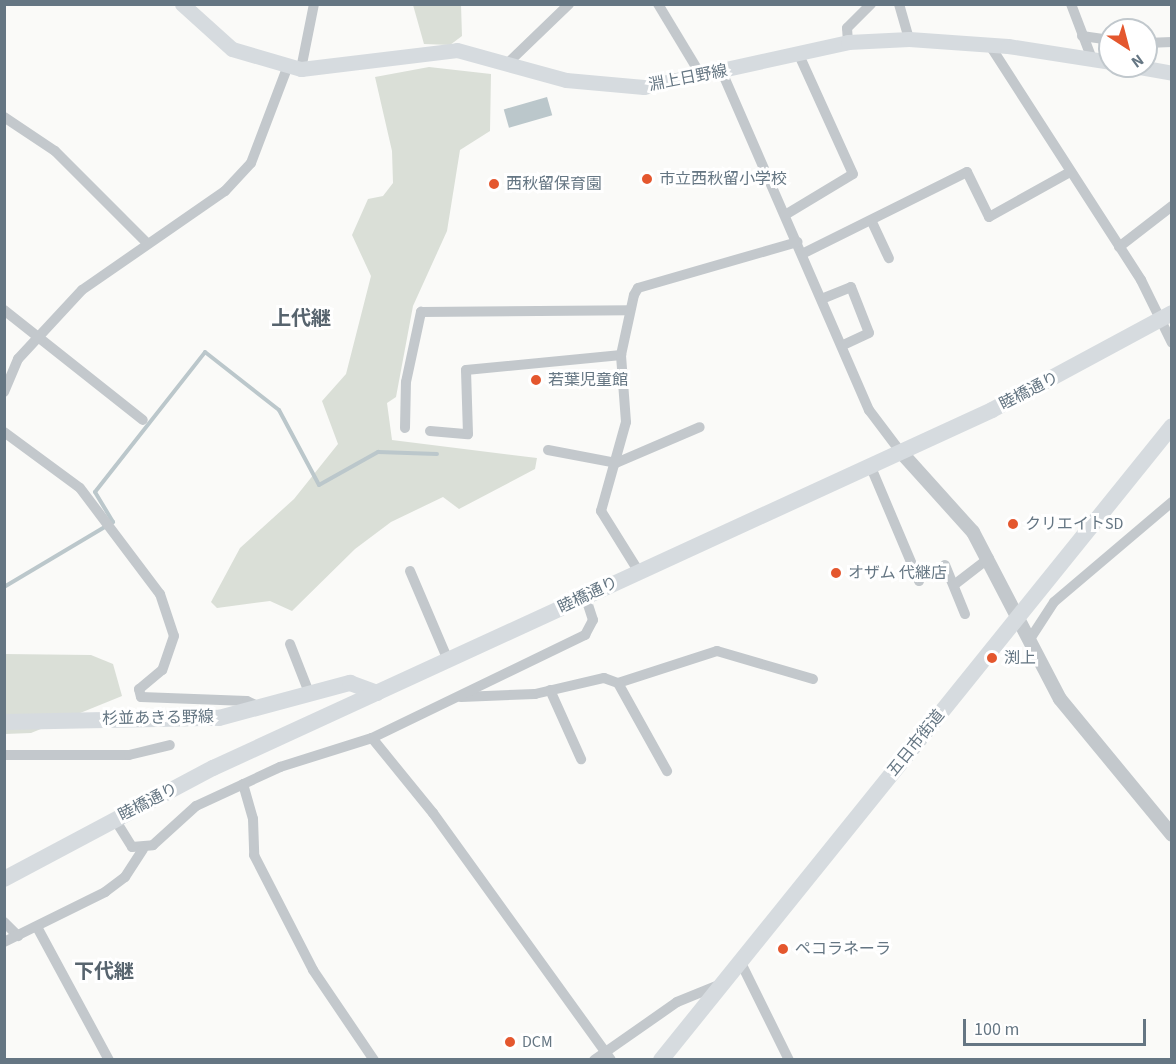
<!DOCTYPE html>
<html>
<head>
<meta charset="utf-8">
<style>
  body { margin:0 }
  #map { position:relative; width:1176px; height:1064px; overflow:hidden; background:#fafaf8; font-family:"Source Sans 3","Noto Sans JP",sans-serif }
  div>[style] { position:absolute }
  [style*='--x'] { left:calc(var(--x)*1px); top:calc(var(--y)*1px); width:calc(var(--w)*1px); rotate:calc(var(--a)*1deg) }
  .green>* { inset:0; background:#dadfd7 }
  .water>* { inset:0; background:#bbc7cb; transform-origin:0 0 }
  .stream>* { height:4px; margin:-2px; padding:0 2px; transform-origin:2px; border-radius:2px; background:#bbc7cb }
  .minor>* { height:10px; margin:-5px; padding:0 5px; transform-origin:5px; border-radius:5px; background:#c3c8cc }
  .tertiary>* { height:14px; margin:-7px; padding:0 7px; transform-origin:7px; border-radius:7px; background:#c3c8cc }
  .secondary>* { height:15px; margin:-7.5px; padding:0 7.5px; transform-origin:7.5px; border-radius:7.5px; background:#d6dbdf }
  .primary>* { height:16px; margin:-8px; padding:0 8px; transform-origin:8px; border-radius:8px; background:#d6dbdf }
  .dots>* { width:16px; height:16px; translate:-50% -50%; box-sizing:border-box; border:3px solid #fff; border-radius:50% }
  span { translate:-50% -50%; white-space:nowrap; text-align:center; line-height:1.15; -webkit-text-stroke:6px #fff; paint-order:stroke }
  .street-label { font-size:16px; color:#657683 }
  .poi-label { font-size:16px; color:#657683 }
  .left { translate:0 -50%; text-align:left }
  .quarter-label { font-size:20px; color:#57646e; font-weight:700 }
  .frame { position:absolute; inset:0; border:6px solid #657683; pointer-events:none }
  .north { position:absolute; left:1098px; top:18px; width:60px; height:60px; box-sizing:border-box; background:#fff; border:2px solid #c1c8cd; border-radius:50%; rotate:144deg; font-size:16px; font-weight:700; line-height:24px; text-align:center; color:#657683 }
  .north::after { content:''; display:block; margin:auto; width:21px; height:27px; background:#e4572e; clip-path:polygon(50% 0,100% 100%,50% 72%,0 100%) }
  .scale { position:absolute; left:963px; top:1019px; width:183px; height:27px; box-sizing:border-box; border:3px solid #657683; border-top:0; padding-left:8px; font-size:18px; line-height:21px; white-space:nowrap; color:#657683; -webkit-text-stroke:4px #fff; paint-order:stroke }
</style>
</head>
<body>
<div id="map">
  <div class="green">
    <div style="clip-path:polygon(413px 5px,461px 5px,462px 36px,450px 45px,424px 44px)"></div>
    <div style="clip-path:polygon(429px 67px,491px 74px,490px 131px,460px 150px,447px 231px,413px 306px,396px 397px,387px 403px,392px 440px,537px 458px,535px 469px,459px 509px,443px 497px,391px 522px,355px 549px,292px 611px,270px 601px,217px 608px,211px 602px,240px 548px,294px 499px,338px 444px,322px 401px,346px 374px,371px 276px,352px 235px,368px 199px,383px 196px,393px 183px,392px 151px,375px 77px)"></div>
    <div style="clip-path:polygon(4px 654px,91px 655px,113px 664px,122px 696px,31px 733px,5px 734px)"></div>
  </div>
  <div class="water">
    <div style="left:547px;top:97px;width:19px;height:45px;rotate:74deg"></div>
  </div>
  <div class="stream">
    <div style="--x:4;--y:587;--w:127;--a:-30.8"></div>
    <div style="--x:113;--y:522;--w:35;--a:-121"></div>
    <div style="--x:95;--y:492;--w:178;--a:-51.8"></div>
    <div style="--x:205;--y:352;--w:94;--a:38.1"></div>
    <div style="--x:279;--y:410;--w:85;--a:61.9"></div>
    <div style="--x:319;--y:485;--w:68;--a:-29.2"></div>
    <div style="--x:378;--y:452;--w:59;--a:1.9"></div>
  </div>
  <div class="minor">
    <div style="--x:658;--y:4;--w:85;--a:58.9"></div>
    <div style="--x:899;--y:4;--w:36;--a:74"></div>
    <div style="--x:1071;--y:4;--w:59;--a:69.1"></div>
    <div style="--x:1082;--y:36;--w:28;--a:8"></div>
    <div style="--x:848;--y:42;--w:14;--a:-94"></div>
    <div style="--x:847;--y:28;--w:34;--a:-45"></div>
    <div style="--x:1146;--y:43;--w:26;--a:-2"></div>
    <div style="--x:989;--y:44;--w:281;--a:57.2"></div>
    <div style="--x:1141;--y:280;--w:70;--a:63.8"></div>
    <div style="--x:510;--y:61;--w:82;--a:-44"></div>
    <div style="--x:301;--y:69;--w:66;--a:-78.7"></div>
    <div style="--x:722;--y:72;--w:369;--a:66.5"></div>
    <div style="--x:869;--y:410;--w:51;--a:52.9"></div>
    <div style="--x:4;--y:117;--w:61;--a:33.7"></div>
    <div style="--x:55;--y:151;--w:129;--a:45"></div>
    <div style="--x:785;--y:215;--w:79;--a:-31.1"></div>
    <div style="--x:853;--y:174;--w:133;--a:-114.4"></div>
    <div style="--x:872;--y:222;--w:40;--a:65"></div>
    <div style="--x:1119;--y:247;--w:67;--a:-37.7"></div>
    <div style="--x:804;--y:253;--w:182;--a:-26.4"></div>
    <div style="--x:967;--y:172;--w:50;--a:63.9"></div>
    <div style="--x:989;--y:217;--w:93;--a:-29.1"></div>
    <div style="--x:824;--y:298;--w:29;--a:-22"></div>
    <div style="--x:851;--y:287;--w:49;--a:68.6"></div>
    <div style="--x:869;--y:333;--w:29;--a:155"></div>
    <div style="--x:4;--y:310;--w:177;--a:38.4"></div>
    <div style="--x:4;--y:392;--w:36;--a:-67"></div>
    <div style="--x:18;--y:359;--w:94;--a:-47.2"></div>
    <div style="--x:82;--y:290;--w:174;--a:-34.7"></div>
    <div style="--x:225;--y:191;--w:38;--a:-47"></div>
    <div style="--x:251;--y:163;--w:102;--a:-69.2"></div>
    <div style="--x:405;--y:428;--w:46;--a:-88.8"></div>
    <div style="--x:406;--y:382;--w:72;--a:-77.9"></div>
    <div style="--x:421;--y:312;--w:209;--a:-0.5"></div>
    <div style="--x:430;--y:431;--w:38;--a:5"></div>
    <div style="--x:468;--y:434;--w:64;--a:-91.8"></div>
    <div style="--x:466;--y:370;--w:156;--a:-5.5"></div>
    <div style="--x:4;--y:432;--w:94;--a:36.4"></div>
    <div style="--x:80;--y:488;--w:133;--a:53"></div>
    <div style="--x:160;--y:594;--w:44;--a:71.6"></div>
    <div style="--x:174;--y:636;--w:36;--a:109"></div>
    <div style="--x:162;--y:670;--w:30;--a:140"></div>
    <div style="--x:139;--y:689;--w:8;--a:76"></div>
    <div style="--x:141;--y:697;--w:106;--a:2.2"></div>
    <div style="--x:247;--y:701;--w:14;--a:25"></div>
    <div style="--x:548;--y:450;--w:69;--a:10.8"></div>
    <div style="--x:616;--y:463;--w:91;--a:-23.2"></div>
    <div style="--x:870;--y:465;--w:126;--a:67.1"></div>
    <div style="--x:945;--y:565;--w:53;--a:67.8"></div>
    <div style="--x:410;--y:571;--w:97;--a:66.9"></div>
    <div style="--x:639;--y:572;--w:72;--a:-121.9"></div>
    <div style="--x:601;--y:511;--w:92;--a:-74.3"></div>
    <div style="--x:626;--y:422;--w:67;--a:-94.3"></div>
    <div style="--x:621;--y:355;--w:61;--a:-77.8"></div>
    <div style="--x:634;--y:295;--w:8;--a:-60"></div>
    <div style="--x:638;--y:288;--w:166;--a:-16.1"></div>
    <div style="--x:954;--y:585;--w:44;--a:-37.6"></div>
    <div style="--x:1030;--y:639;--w:44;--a:-57"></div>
    <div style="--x:1054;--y:602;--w:155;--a:-40.3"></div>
    <div style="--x:290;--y:644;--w:55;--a:68.6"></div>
    <div style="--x:618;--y:683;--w:104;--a:-17.9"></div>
    <div style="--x:717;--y:651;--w:100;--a:16.3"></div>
    <div style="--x:550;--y:690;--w:76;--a:65.8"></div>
    <div style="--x:461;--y:697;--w:74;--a:-2.3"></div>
    <div style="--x:535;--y:694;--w:71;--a:-13.1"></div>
    <div style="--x:604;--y:678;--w:15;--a:20"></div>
    <div style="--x:618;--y:683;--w:101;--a:60.9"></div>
    <div style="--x:372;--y:738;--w:97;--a:50.9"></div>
    <div style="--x:433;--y:813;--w:304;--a:54.2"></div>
    <div style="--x:4;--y:755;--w:125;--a:0"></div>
    <div style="--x:129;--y:755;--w:42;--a:-13.7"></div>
    <div style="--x:243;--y:784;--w:36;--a:74"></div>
    <div style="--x:253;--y:819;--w:36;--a:88"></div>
    <div style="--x:254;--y:855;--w:129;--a:62.8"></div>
    <div style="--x:313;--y:970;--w:109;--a:55.9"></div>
    <div style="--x:114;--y:818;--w:34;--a:58"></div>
    <div style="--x:132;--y:847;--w:21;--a:-5"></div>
    <div style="--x:153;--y:845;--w:58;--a:-42.2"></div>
    <div style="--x:196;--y:806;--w:93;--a:-24.9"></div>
    <div style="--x:280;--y:767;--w:96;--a:-17.5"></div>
    <div style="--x:372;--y:738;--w:237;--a:-25.8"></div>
    <div style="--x:585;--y:635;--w:17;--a:-62"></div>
    <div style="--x:593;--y:620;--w:25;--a:-108"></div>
    <div style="--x:4;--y:922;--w:20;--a:45"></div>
    <div style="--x:37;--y:927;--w:151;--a:61.6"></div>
    <div style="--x:4;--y:942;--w:113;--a:-26.3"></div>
    <div style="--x:105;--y:892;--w:25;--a:-37"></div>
    <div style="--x:125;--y:877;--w:33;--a:-57"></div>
    <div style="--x:740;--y:961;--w:110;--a:63.7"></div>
    <div style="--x:594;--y:1060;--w:101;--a:-34.9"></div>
    <div style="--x:677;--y:1002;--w:48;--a:-22.2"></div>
  </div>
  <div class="tertiary">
    <div style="--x:900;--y:451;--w:109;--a:48"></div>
    <div style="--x:973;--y:532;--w:188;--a:62.5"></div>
    <div style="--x:1060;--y:699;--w:176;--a:50.5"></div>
  </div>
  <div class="secondary">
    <div style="--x:182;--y:4;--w:67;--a:42"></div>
    <div style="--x:232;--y:49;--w:72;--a:16.2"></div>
    <div style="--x:301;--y:69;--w:157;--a:-6.9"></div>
    <div style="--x:457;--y:50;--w:113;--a:15.4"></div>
    <div style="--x:566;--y:80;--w:78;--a:5.1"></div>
    <div style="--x:644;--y:87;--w:209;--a:-12.4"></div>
    <div style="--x:848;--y:42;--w:61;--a:-2.8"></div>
    <div style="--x:909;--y:39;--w:99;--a:4"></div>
    <div style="--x:1008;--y:46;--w:103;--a:8.9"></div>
    <div style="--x:1134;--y:66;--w:39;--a:10"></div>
  </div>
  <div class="primary">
    <div style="--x:4;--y:722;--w:215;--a:-1.1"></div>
    <div style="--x:219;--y:718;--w:136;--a:-15"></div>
    <div style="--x:350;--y:683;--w:29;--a:20"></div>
    <div style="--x:4;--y:879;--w:237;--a:-28"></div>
    <div style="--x:213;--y:768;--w:857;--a:-24.68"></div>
    <div style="--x:992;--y:410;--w:204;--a:-28.3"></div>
    <div style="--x:661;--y:1060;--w:814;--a:-51.13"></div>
  </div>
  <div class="dots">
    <div style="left:647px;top:179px;background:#e4572e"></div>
    <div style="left:494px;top:184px;background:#e4572e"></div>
    <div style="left:536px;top:380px;background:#e4572e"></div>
    <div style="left:1013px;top:524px;background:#e4572e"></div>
    <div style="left:836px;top:573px;background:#e4572e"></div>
    <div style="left:992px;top:658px;background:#e4572e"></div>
    <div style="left:783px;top:949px;background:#e4572e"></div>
    <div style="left:510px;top:1042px;background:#e4572e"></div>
  </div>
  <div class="street-label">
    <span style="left:688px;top:78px;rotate:-11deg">淵上日野線</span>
    <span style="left:1029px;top:391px;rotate:-27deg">睦橋通り</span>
    <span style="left:588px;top:595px;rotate:-25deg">睦橋通り</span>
    <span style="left:158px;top:718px;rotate:-1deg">杉並あきる野線</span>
    <span style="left:916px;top:743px;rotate:-51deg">五日市街道</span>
    <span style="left:148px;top:802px;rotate:-27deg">睦橋通り</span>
  </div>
  <div class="poi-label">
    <span class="left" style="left:659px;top:179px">市立西秋留小学校</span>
    <span class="left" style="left:506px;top:184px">西秋留保育園</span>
    <span class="left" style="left:548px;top:380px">若葉児童館</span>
    <span class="left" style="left:1025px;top:524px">クリエイトSD</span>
    <span class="left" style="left:848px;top:573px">オザム 代継店</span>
    <span class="left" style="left:1004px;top:658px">渕上</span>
    <span class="left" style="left:795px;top:949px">ペコラネーラ</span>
    <span class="left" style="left:522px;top:1042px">DCM</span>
  </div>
  <div class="quarter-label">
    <span style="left:301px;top:319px">上代継</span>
    <span style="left:104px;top:972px">下代継</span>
  </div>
  <div class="frame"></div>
  <div class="north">N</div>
  <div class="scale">100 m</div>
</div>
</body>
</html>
